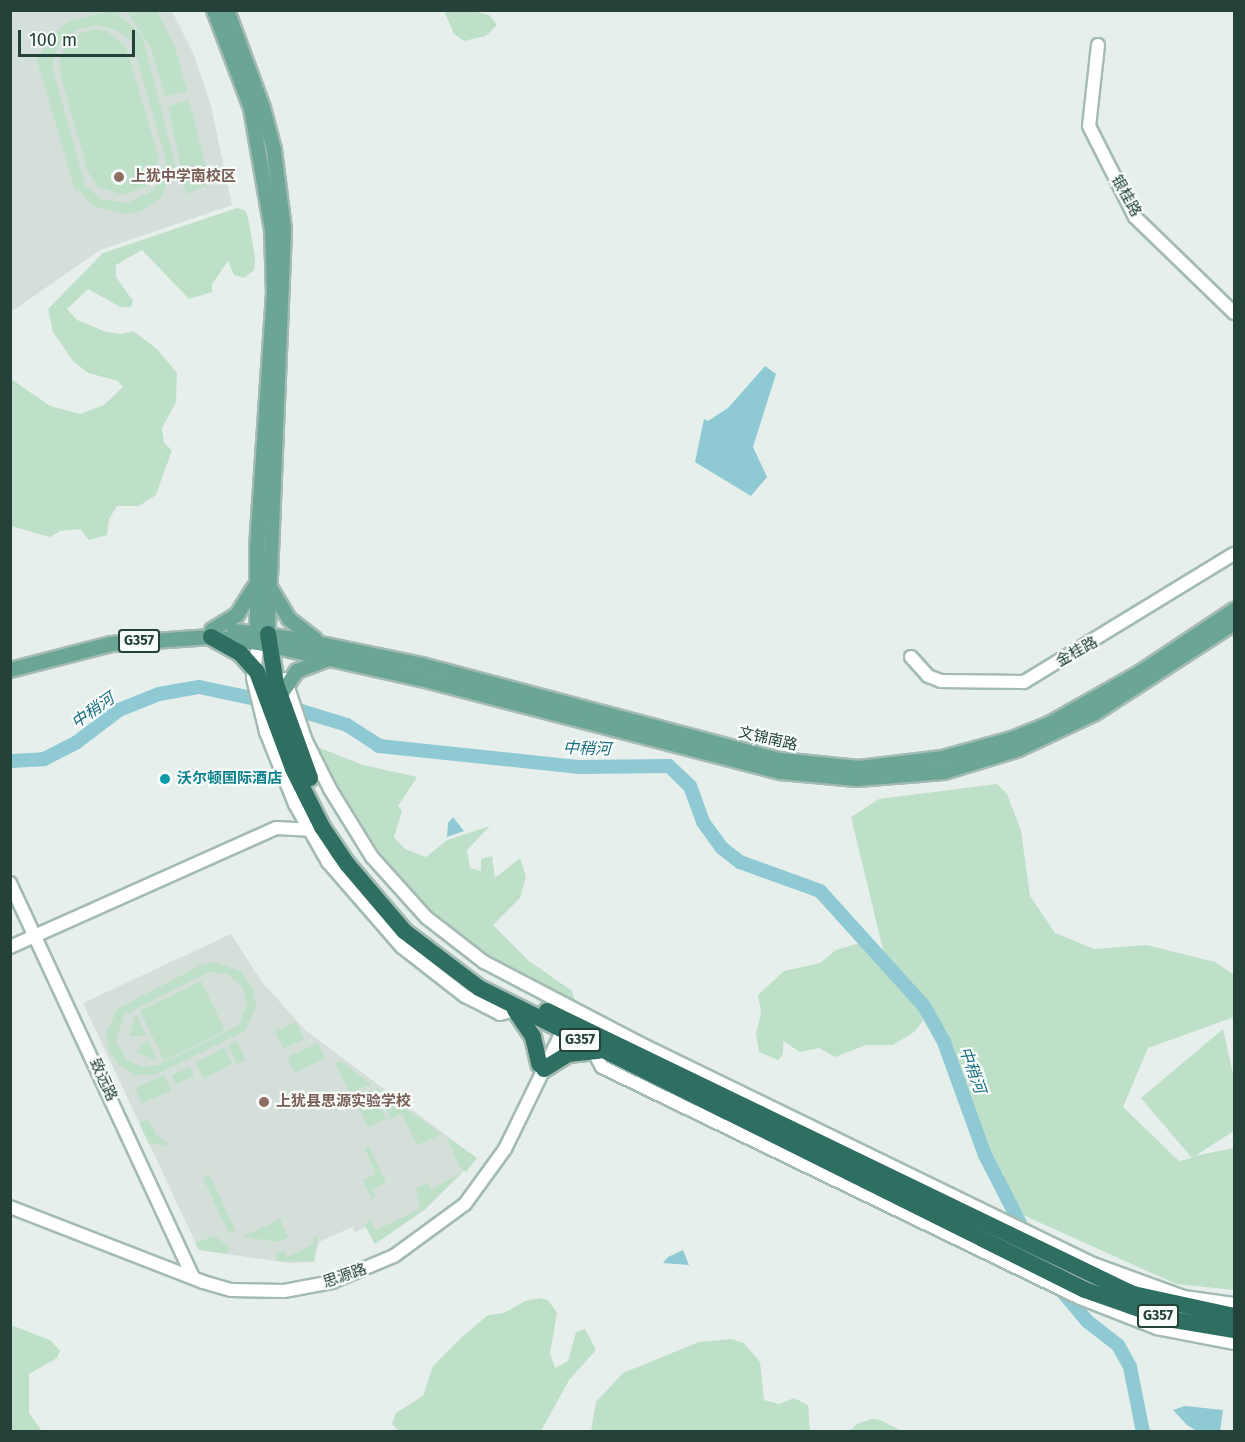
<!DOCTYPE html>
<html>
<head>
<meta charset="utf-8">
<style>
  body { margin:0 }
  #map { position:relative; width:1245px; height:1442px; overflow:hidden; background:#e6efeb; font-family:"Fira Sans","Noto Sans SC",sans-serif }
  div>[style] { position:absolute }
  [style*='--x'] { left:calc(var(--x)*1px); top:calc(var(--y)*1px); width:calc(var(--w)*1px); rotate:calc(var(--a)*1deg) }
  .built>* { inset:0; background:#d4dfda }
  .green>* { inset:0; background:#bfe0c8; transform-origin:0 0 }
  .round { border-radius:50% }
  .water>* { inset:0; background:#8ec9d4 }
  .river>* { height:14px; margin:-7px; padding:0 7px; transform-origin:7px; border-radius:7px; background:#8ec9d4 }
  .roads { filter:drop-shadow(2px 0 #a4bbb3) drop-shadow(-2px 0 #a4bbb3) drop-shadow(0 2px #a4bbb3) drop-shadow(0 -2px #a4bbb3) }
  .secondary>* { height:12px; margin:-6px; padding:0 6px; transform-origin:6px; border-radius:6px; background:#fff }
  .primary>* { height:14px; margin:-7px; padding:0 7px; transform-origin:7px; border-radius:7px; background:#6aa596 }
  .highway>* { height:16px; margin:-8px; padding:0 8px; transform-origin:8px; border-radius:8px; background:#2f6f62 }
  .dots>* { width:16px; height:16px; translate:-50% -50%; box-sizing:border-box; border:3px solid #f7fbf9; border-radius:50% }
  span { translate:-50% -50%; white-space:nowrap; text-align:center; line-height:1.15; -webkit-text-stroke:4.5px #f7fbf9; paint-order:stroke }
  .shield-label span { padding:2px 4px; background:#f7fbf9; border:2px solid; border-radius:4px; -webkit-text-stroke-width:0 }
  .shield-label { font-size:14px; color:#24423a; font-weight:700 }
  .education-label { font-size:15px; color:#785e54; font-weight:700 }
  .left { translate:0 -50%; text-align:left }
  .street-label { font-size:15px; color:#24423a }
  .culture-label { font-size:15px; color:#0d838f; font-weight:700 }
  .water-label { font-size:16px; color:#1c6f80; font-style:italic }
  .frame { position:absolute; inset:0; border:12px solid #24423a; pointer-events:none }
  .scale { position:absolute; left:18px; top:30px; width:117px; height:27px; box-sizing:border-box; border:3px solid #24423a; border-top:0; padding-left:8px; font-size:18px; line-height:21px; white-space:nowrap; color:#24423a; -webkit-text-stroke:4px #f7fbf9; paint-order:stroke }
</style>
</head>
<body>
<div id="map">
  <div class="built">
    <div style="clip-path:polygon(11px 11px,172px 11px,193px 53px,210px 102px,232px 205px,100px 250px,11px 312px)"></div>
    <div style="clip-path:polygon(231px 934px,262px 982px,305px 1030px,477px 1158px,424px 1210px,375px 1244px,366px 1227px,355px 1232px,352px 1227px,319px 1242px,314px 1262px,289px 1263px,199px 1250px,83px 1003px)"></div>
  </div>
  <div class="green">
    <div style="clip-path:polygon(evenodd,109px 11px,119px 11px,121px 16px,111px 15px,123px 18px,142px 35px,176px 167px,160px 198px,141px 211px,126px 214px,93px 206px,78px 189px,75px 190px,37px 60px,49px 39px,67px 22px,109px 11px,98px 25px,117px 30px,132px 42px,166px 160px,161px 179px,152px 191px,127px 203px,101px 199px,85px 185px,52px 66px,58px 46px,67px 36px,78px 29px,98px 25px)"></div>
    <div style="clip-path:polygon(127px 11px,157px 11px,175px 47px,187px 91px,165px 97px,151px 48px)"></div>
    <div style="clip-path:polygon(444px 11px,474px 11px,489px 15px,497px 25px,486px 36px,464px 41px,454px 34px)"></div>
    <div style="clip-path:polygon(96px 29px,107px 31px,126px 47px,159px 158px,154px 177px,145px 187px,122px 195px,97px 186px,88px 172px,62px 81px,59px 62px,64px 49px,81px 33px)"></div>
    <div style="clip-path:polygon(189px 100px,210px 184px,186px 194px,168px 106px)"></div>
    <div style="clip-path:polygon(237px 208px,245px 210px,248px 218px,255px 258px,254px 270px,244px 278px,234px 275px,228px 261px,212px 284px,212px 292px,189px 299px,142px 250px,116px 265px,116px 277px,133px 301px,131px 307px,120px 307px,88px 289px,67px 309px,77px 320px,106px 332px,122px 334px,133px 331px,156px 348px,177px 373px,176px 402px,162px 428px,164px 443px,172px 450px,156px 495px,139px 506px,117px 506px,109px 519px,107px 535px,89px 540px,80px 529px,60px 531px,50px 537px,11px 526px,11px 379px,50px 406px,80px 414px,104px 405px,123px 387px,118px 381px,88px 373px,73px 361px,53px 332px,48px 309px,103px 253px)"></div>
    <div style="clip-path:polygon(315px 746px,363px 765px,417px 777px,398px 806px,402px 811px,394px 837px,405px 849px,426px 857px,447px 840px,490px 826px,467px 850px,470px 868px,481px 871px,481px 859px,492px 856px,495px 878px,520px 858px,526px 877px,520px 898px,493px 925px,529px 961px,572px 991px,576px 1004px,480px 952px,416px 897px,382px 860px,350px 816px)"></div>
    <div style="clip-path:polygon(997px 784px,1007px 794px,1021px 831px,1030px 896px,1055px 933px,1094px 949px,1146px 945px,1215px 962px,1234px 975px,1234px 1017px,1148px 1048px,1123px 1107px,1179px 1161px,1192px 1158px,1141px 1098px,1223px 1029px,1234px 1078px,1234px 1131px,1195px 1156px,1234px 1148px,1234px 1290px,1176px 1284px,1023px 1215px,985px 1155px,944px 1042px,924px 1006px,887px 966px,851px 817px,879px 799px)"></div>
    <div style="clip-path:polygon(863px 942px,923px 1009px,923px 1021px,914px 1032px,893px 1045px,866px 1045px,835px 1057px,819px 1048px,800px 1052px,783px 1041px,783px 1054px,778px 1060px,759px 1052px,756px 1034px,761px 1013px,758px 995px,784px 971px,820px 963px,836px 950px)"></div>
    <div style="clip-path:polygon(evenodd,214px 962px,240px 971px,253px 988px,256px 1007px,245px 1031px,155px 1075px,135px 1075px,118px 1064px,110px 1053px,106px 1034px,117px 1009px,201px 965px,214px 962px,209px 972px,227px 974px,242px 986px,247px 1003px,239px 1025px,158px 1065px,142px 1067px,127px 1060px,116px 1041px,124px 1015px,209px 972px)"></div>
    <div style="left:201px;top:981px;width:55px;height:68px;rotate:64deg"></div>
    <div style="clip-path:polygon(136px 1014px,146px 1035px,142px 1036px,129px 1036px)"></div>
    <div style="left:296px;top:1022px;width:19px;height:23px;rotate:65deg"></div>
    <div style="clip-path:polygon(147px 1040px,158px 1060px,136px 1053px)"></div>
    <div style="left:237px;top:1041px;width:21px;height:10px;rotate:65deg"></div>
    <div style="left:318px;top:1043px;width:17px;height:34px;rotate:65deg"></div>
    <div style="left:224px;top:1048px;width:18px;height:32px;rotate:63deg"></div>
    <div style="clip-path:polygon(341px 1061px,371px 1084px,350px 1094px,335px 1063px)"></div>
    <div style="left:190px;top:1067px;width:10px;height:20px;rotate:66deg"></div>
    <div style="left:164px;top:1075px;width:17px;height:32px;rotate:66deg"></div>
    <div style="clip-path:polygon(375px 1087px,442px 1134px,417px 1145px,402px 1114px,391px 1119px)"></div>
    <div style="left:372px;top:1089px;width:33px;height:20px;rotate:65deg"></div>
    <div class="round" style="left:316px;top:1094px;width:14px;height:14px"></div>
    <div style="clip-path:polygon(148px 1119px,157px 1136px,170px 1145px,149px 1144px,139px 1123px)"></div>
    <div style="clip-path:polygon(446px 1136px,477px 1158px,466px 1172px,461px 1169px)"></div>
    <div style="clip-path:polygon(369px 1146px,386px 1183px,372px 1190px,375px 1197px,372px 1199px,363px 1180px,376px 1174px,365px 1149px)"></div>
    <div style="clip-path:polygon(463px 1172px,424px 1210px,375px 1244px,364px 1224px,371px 1221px,376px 1230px,420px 1209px,416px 1188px,428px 1183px,432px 1189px)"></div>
    <div style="left:209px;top:1174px;width:63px;height:7px;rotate:65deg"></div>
    <div style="clip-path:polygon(280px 1219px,288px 1237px,278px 1242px,243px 1237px)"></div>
    <div style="clip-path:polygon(318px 1235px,314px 1262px,276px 1261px,277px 1252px,284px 1251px,288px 1257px,314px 1244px,312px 1238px)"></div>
    <div style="clip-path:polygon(214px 1236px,229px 1246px,228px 1254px,199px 1250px,195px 1243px)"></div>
    <div style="clip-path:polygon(540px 1298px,548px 1300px,557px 1313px,550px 1353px,555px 1368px,568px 1361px,576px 1332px,585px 1329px,596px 1350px,569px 1380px,541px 1431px,399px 1431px,392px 1424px,396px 1413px,423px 1396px,433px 1366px,463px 1336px,488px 1315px,504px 1313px,525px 1301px)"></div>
    <div style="clip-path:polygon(11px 1325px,50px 1340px,60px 1351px,57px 1358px,29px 1374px,29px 1413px,42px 1431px,11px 1431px)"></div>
    <div style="clip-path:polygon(731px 1339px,744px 1343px,760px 1362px,764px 1400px,779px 1404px,794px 1398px,808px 1405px,810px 1431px,591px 1431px,596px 1402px,623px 1373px,699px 1342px)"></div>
    <div style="clip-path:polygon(872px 1419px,880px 1420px,902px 1431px,850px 1431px,857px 1424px)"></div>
  </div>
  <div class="water">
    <div style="clip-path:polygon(765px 366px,776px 374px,753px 447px,767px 477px,751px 496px,695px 462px,704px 419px,708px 421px,728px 408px)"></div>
    <div style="clip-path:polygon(453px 817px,464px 831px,447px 837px,448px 823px)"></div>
    <div style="clip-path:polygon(683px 1250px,689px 1265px,663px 1263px,668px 1257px)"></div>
    <div style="clip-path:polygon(1185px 1406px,1223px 1410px,1220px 1431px,1197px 1431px,1187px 1425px,1173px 1410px)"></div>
  </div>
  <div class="river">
    <div style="--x:10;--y:761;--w:34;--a:-3"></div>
    <div style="--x:44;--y:759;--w:37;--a:-27"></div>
    <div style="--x:77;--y:742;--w:53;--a:-37.3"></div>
    <div style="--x:119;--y:710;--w:43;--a:-21.8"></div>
    <div style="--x:159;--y:694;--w:41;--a:-9.9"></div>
    <div style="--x:199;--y:687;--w:78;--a:11.9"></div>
    <div style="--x:275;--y:703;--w:75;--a:17"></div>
    <div style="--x:347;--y:725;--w:38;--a:33"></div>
    <div style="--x:379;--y:746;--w:202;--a:6"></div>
    <div style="--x:580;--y:767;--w:89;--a:-0.6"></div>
    <div style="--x:669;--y:766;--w:29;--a:44"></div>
    <div style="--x:690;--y:786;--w:38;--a:70"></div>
    <div style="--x:703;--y:822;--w:32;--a:54"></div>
    <div style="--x:722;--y:848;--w:23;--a:38"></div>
    <div style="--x:740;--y:862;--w:85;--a:19.9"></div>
    <div style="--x:820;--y:891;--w:155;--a:47.9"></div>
    <div style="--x:924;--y:1006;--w:41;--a:60.9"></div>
    <div style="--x:944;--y:1042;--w:120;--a:70.1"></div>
    <div style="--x:985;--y:1155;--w:92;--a:62.9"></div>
    <div style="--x:1056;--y:1284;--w:48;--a:50"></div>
    <div style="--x:1087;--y:1321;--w:39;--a:38"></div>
    <div style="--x:1118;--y:1345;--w:25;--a:61"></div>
    <div style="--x:1130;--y:1367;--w:66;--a:78.7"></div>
  </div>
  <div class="roads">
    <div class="secondary">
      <div style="--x:1098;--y:45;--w:81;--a:96.3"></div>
      <div style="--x:1089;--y:126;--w:102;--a:63.2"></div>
      <div style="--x:1135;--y:217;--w:138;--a:44.1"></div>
      <div style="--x:258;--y:643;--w:35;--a:98"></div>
      <div style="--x:253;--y:678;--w:56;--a:76.5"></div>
      <div style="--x:266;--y:732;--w:78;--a:68.1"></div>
      <div style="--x:295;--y:804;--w:67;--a:60.4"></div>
      <div style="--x:328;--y:862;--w:113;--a:49"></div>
      <div style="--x:402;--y:947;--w:80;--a:37.9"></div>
      <div style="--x:465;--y:996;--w:39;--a:27"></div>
      <div style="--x:500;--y:1014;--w:20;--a:-15"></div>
      <div style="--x:911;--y:657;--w:25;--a:48"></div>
      <div style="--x:928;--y:676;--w:14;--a:21"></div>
      <div style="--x:941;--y:681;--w:83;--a:0.7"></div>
      <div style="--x:1024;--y:682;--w:246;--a:-31.4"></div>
      <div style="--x:285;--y:679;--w:65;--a:71.3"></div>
      <div style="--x:306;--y:741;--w:54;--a:63.4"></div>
      <div style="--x:330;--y:789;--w:80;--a:58.3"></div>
      <div style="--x:372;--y:857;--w:82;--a:48"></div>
      <div style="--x:427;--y:918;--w:72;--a:37.7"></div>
      <div style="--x:484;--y:962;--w:179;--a:27.6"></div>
      <div style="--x:643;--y:1045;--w:500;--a:25.95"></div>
      <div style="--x:1093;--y:1264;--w:97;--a:19.9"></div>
      <div style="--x:1184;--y:1297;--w:50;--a:8"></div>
      <div style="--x:10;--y:883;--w:435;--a:65.1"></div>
      <div style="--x:10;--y:947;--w:291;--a:-24.1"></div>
      <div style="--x:276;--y:828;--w:33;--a:3"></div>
      <div style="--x:591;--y:1047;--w:23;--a:61"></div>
      <div style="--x:602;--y:1067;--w:531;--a:25.79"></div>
      <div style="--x:1080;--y:1298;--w:83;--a:21.3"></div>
      <div style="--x:1157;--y:1328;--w:78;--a:11"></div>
      <div style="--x:10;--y:1207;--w:207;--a:21.2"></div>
      <div style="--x:203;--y:1282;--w:29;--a:16"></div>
      <div style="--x:231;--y:1290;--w:53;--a:1.1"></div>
      <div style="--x:284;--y:1291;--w:49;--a:-10.6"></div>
      <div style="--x:332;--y:1282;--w:67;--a:-22.8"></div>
      <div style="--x:394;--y:1256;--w:88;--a:-36.2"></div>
      <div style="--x:465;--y:1204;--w:68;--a:-54"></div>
      <div style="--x:505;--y:1149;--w:139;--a:-64"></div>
    </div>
    <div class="primary">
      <div style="--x:214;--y:10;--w:105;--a:69.3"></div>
      <div style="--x:251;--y:108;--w:124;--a:80.2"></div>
      <div style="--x:272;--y:230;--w:62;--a:88.2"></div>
      <div style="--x:274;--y:292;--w:254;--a:93.8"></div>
      <div style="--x:257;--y:545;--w:88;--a:90"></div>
      <div style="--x:227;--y:10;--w:104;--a:69.8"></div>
      <div style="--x:263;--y:108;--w:43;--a:75.3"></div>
      <div style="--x:274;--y:150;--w:80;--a:82.8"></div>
      <div style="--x:284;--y:229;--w:405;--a:92.3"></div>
      <div style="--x:271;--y:589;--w:35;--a:59"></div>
      <div style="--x:289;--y:619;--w:33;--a:38"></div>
      <div style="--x:212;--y:630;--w:29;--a:-31"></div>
      <div style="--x:237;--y:615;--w:32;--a:-58"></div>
      <div style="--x:234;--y:631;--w:69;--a:7.5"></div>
      <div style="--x:302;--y:640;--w:123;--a:11.8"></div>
      <div style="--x:422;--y:665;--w:370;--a:14.9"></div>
      <div style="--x:780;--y:760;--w:79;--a:5.8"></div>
      <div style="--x:859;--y:768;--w:84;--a:-6.9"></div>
      <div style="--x:942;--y:758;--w:73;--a:-15.2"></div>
      <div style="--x:1012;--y:739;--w:40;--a:-22"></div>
      <div style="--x:1049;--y:724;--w:106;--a:-29.5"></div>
      <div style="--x:1141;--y:672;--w:112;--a:-33.7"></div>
      <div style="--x:10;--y:670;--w:104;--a:-14.4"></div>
      <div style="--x:111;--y:644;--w:100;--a:-4"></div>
      <div style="--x:211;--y:637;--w:47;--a:7.3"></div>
      <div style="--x:258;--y:643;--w:167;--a:12.5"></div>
      <div style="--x:421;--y:679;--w:372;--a:14.5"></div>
      <div style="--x:781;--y:772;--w:76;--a:5.3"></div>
      <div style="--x:857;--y:779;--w:87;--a:-4.6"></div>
      <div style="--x:944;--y:772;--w:78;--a:-17"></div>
      <div style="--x:1019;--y:749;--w:84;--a:-25.3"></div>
      <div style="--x:1095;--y:713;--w:166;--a:-32.9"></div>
      <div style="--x:280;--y:696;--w:30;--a:-56"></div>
      <div style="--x:297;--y:671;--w:33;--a:-21"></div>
    </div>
    <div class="highway">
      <div style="--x:268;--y:634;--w:51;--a:80.9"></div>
      <div style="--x:276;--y:684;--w:100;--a:70.1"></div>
      <div style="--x:211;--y:637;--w:33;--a:29"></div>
      <div style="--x:240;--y:653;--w:25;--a:48"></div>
      <div style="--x:257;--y:672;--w:103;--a:69.6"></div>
      <div style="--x:293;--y:769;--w:65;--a:63.4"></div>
      <div style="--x:322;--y:827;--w:45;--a:56"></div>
      <div style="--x:347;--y:864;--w:88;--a:49.6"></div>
      <div style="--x:404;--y:931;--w:94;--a:37.2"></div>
      <div style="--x:479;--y:988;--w:677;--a:26.49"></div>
      <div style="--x:1085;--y:1290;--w:88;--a:19.3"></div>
      <div style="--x:1168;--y:1319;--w:67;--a:9.5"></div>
      <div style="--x:515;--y:1010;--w:32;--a:56"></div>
      <div style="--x:533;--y:1037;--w:28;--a:77"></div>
      <div style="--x:547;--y:1011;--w:651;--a:25.78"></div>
      <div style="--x:1133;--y:1294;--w:103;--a:12.3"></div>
      <div style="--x:544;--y:1069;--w:28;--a:-32"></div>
      <div style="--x:568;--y:1054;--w:31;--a:-6"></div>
    </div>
  </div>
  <div class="dots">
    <div style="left:119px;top:177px;background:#8d6e63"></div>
    <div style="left:165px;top:779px;background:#0f9aa8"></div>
    <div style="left:264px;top:1102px;background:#8d6e63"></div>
  </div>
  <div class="shield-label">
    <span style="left:139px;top:641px">G357</span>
    <span style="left:580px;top:1040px">G357</span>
    <span style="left:1158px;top:1316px">G357</span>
  </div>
  <div class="education-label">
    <span class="left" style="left:131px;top:177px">上犹中学南校区</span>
    <span class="left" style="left:276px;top:1102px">上犹县思源实验学校</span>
  </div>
  <div class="street-label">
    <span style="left:1126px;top:196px;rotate:61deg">银桂路</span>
    <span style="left:1077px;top:652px;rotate:-29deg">金桂路</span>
    <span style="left:768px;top:739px;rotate:13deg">文锦南路</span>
    <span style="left:103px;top:1080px;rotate:65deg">致远路</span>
    <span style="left:345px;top:1276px;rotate:-19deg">思源路</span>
  </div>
  <div class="culture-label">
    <span class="left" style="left:177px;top:779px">沃尔顿国际酒店</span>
  </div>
  <div class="water-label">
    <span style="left:93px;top:711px;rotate:-35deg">中稍河</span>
    <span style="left:587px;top:749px;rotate:2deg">中稍河</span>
    <span style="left:972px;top:1070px;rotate:70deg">中稍河</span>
  </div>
  <div class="frame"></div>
  <div class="scale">100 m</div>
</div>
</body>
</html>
